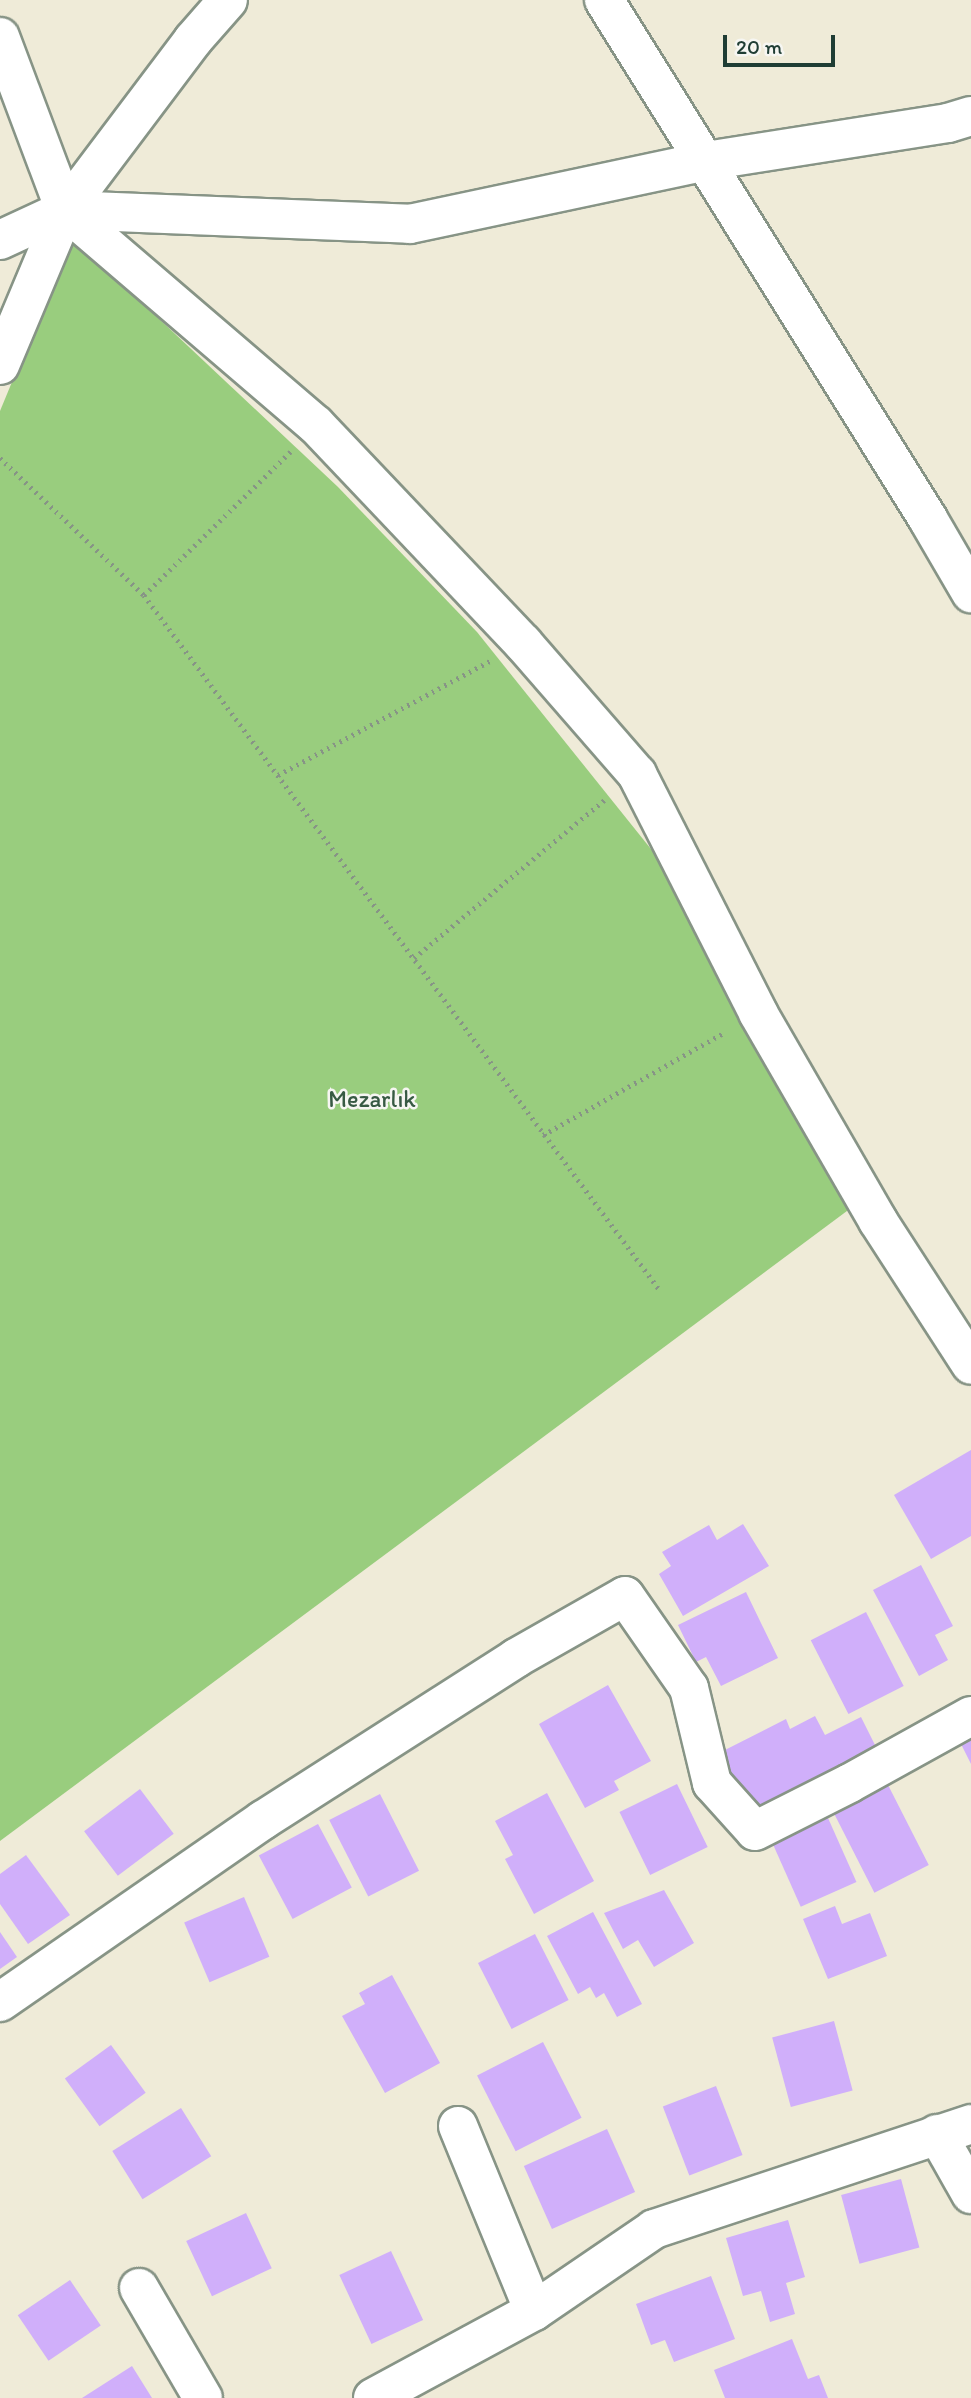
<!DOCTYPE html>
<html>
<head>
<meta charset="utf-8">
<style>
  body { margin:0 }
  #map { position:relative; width:971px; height:2398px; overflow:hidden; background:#efebd8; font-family:Itim,sans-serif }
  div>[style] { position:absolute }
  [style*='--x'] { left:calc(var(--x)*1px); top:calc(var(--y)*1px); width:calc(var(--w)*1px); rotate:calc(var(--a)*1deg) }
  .green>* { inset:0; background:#99cd7e }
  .building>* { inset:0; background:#d0affa; transform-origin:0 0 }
  .path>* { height:4.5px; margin-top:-2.25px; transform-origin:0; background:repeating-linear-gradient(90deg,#879486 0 2px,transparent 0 7px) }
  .roads { filter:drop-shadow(2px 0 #879486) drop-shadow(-2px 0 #879486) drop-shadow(0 2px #879486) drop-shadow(0 -2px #879486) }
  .minor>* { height:38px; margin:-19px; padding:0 19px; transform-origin:19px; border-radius:19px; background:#fff }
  span { translate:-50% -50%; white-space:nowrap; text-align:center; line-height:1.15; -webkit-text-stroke:5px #f6f6f2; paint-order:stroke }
  .park-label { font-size:24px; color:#375a43 }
  .scale { position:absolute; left:723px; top:35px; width:112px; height:32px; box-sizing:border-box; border:4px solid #1f3d34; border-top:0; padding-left:9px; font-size:21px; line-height:24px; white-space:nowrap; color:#1f3d34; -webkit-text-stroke:5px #f6f6f2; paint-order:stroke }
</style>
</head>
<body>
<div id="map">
  <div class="green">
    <div style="clip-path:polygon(72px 237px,338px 487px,477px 632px,679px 884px,851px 1208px,0 1841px,0 411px)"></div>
  </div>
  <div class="building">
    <div style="clip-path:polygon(971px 1450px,971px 1536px,931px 1559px,894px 1495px)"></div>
    <div style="clip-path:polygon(743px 1524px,769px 1566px,683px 1616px,659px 1574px,671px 1566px,662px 1552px,709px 1525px,717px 1540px)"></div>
    <div style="clip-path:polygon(921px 1565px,953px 1626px,935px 1635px,948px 1660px,919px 1676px,873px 1590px)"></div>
    <div style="clip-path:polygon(746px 1592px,778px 1658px,721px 1686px,706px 1657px,696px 1662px,678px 1625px)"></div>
    <div style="left:866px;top:1612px;width:83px;height:62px;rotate:63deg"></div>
    <div style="clip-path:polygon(608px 1685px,651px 1761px,614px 1781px,619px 1790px,585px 1808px,539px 1724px)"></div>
    <div style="clip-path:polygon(815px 1716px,825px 1735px,861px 1717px,879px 1753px,760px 1813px,753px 1797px,744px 1801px,721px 1752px,786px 1719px,790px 1729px)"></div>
    <div style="clip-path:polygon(971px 1734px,971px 1764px,959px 1740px)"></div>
    <div style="left:887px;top:1783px;width:92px;height:61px;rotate:63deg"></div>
    <div style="left:677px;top:1784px;width:70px;height:64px;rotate:64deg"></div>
    <div style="left:140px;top:1789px;width:56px;height:70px;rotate:53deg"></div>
    <div style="clip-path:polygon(547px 1793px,594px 1881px,534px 1914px,505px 1859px,513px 1855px,495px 1821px)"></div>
    <div style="left:380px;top:1794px;width:86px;height:57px;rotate:63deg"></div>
    <div style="left:828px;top:1818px;width:70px;height:61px;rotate:66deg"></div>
    <div style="left:318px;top:1824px;width:72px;height:67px;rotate:62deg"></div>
    <div style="clip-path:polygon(26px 1855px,70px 1915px,28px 1944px,0 1904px,0 1874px)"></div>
    <div style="clip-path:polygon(664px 1890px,694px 1943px,654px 1967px,638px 1940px,623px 1949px,604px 1913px)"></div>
    <div style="left:244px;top:1897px;width:65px;height:65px;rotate:67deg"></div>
    <div style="clip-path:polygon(835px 1906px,842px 1924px,870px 1913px,887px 1956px,828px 1979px,803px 1919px)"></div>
    <div style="clip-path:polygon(593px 1912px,642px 2004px,617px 2017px,604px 1993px,596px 1998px,590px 1987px,578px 1994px,547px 1936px)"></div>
    <div style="clip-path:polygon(0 1932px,17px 1957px,0 1969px)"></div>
    <div style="left:535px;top:1934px;width:74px;height:64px;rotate:63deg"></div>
    <div style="clip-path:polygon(392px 1975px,440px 2063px,385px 2093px,342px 2016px,365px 2004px,359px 1993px)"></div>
    <div style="left:834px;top:2021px;width:72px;height:64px;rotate:75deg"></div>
    <div style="left:543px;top:2042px;width:85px;height:74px;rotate:63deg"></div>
    <div style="left:111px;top:2045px;width:59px;height:57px;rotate:54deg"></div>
    <div style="left:716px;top:2086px;width:74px;height:57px;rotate:69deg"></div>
    <div style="left:181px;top:2108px;width:57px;height:81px;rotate:58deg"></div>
    <div style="left:607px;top:2129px;width:69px;height:91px;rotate:66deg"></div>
    <div style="left:901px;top:2179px;width:71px;height:62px;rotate:75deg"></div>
    <div style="left:246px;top:2213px;width:61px;height:66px;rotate:65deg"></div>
    <div style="clip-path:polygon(788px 2220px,805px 2277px,786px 2283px,795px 2314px,770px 2322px,761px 2291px,743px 2296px,726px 2238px)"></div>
    <div style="left:391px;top:2251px;width:76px;height:57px;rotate:65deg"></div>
    <div style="clip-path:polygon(711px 2276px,735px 2339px,674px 2362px,665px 2340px,651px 2345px,636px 2304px)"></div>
    <div style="left:70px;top:2280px;width:55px;height:63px;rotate:56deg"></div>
    <div style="clip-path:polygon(792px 2339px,808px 2379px,819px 2375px,828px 2398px,725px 2398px,714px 2370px)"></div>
    <div style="clip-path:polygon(132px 2366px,152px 2398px,82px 2398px)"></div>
  </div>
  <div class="path">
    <div style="--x:0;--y:458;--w:199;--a:43.6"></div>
    <div style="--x:144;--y:595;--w:864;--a:53.42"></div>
    <div style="--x:144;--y:595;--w:206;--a:-44.4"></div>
    <div style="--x:278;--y:775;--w:241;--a:-28.3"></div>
    <div style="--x:414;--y:958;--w:251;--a:-39.7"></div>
    <div style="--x:543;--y:1135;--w:209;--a:-29.5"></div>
  </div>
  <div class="roads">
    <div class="minor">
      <div style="--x:604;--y:0;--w:612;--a:58.02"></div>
      <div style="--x:928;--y:519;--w:86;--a:59.8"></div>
      <div style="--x:0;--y:37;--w:185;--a:69.4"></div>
      <div style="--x:65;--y:210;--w:330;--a:40.6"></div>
      <div style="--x:316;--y:425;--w:301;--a:46.5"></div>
      <div style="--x:523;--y:643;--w:174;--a:49"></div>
      <div style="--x:637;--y:774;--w:268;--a:63.1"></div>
      <div style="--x:758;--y:1013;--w:240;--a:60"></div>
      <div style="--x:878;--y:1221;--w:171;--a:57.1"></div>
      <div style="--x:0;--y:240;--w:72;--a:-24.8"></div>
      <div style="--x:65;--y:210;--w:345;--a:2.3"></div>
      <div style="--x:410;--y:224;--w:303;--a:-12"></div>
      <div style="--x:706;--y:161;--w:245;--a:-8.9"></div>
      <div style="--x:948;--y:123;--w:24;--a:-17"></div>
      <div style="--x:0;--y:365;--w:168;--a:-67.2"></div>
      <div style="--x:65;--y:210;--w:213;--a:-53"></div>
      <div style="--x:193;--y:40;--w:53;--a:-48.8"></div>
      <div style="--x:0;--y:2002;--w:320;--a:-34.7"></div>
      <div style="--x:263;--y:1820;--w:300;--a:-32.6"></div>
      <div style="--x:516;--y:1658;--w:125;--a:-29.6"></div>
      <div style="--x:625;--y:1596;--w:112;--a:55.2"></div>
      <div style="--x:689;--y:1688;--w:98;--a:76.4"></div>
      <div style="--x:712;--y:1783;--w:64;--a:48.1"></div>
      <div style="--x:755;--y:1831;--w:106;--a:-26.8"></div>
      <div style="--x:850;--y:1783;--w:138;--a:-29"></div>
      <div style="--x:458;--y:2126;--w:200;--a:67.7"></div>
      <div style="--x:937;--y:2134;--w:69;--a:60.5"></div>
      <div style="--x:139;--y:2288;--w:127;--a:59.8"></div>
      <div style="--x:373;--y:2398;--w:183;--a:-28.4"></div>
      <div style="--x:534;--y:2311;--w:145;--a:-34.3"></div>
      <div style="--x:654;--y:2229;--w:334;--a:-18.3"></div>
    </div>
  </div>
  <div class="park-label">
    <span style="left:372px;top:1099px">Mezarlık</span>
  </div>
  <div class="scale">20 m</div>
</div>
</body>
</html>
